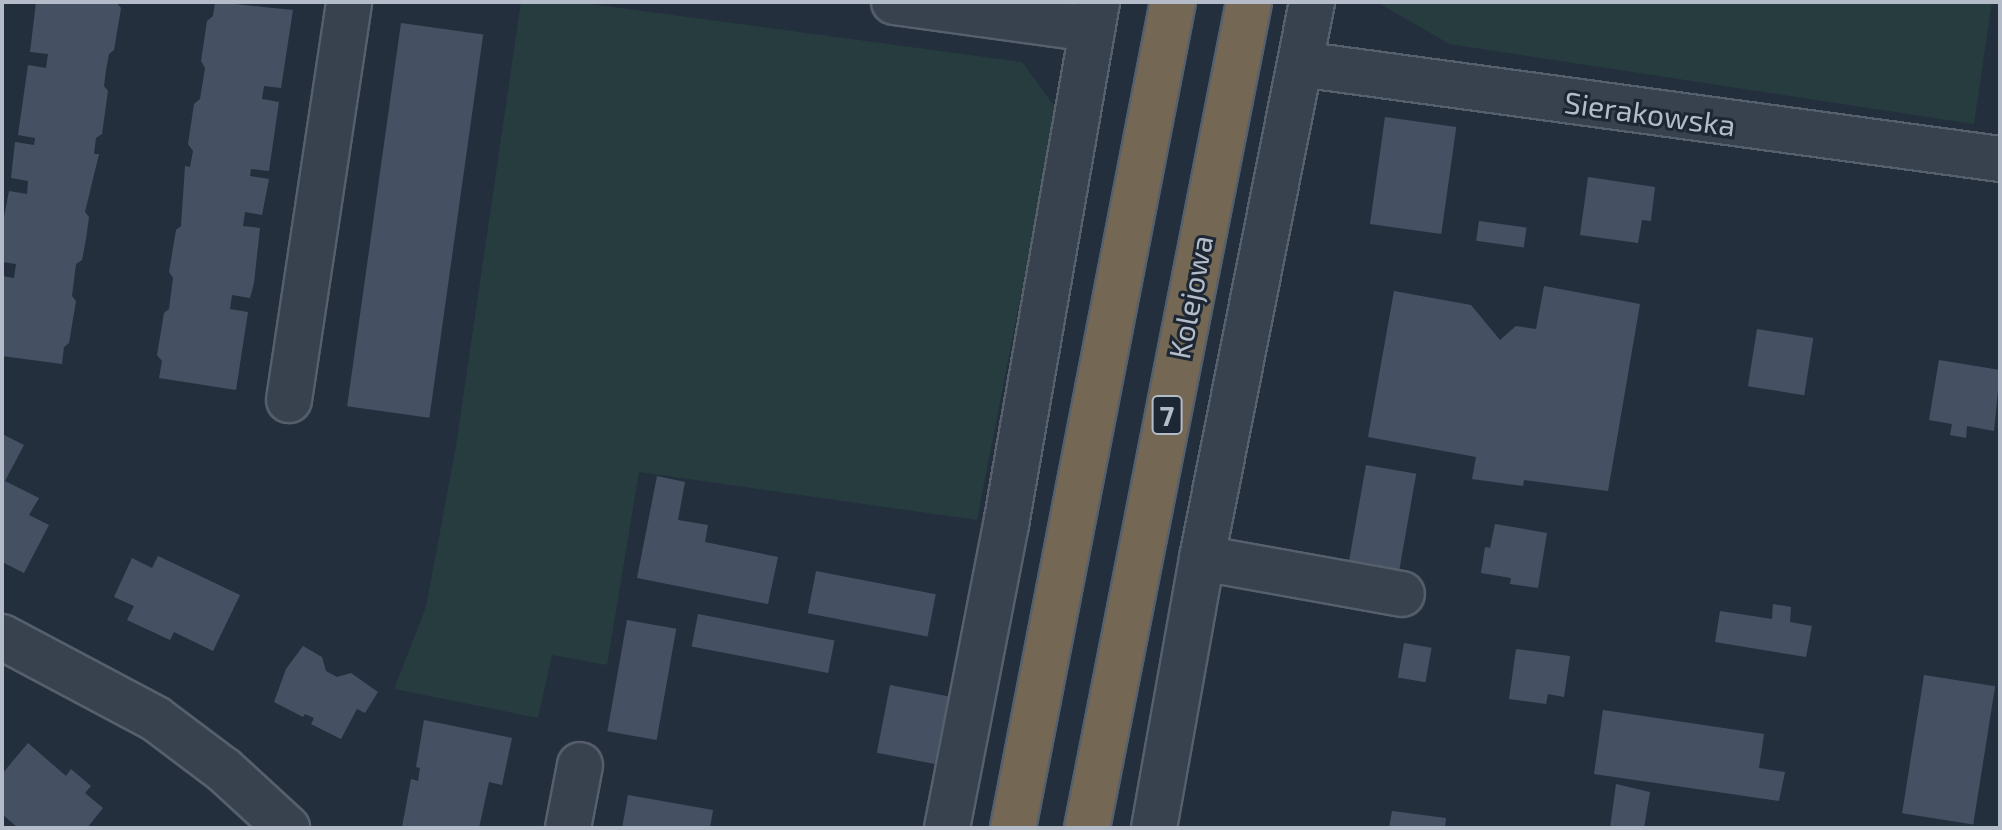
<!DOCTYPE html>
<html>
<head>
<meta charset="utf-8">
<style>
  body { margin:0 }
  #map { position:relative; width:2002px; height:830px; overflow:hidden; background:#242f3e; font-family:"Exo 2",sans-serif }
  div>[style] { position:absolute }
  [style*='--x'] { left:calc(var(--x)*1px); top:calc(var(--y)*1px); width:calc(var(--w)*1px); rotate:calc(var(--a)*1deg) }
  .green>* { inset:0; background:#263c3f }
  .building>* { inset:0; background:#455162; transform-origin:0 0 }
  .roads { filter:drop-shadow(2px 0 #565f6c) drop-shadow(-2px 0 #565f6c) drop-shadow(0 2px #565f6c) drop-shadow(0 -2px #565f6c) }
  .minor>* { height:44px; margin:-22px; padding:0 22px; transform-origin:22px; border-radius:22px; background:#38414e }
  .highway>* { height:44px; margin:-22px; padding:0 22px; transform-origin:22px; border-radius:22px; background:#746855 }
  span { translate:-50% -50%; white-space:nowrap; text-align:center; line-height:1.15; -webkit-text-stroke:6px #1d2633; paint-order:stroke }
  .shield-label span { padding:2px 6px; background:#1d2633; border:2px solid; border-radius:6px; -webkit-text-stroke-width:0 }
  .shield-label { font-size:28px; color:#b4bcc9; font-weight:700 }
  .street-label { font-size:30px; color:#b4bcc9 }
  .frame { position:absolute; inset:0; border:4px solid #b4bcc9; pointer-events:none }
</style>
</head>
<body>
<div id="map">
  <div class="green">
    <div style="clip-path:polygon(521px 2px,575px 2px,1022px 62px,1057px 110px,977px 520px,639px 472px,607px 665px,552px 655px,538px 718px,394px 689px,426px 607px,456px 446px)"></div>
    <div style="clip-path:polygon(1377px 2px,1992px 2px,1974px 124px,1449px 44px)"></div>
  </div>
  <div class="building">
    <div style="clip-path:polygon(36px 2px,116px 2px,121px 8px,114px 50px,109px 54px,106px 70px,104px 86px,108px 91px,102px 134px,96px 138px,94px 154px,99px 154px,85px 212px,89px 217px,86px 239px,82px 260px,76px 264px,72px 296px,76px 301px,69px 343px,64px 347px,62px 364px,2px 356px,2px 276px,14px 278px,16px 264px,2px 262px,2px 227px,9px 191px,27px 194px,28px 181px,11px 178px,15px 142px,34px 145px,35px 138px,18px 135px,28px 65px,46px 68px,48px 54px,30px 52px)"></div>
    <div style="clip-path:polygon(215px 2px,293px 10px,281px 88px,264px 86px,262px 99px,279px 102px,269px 171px,251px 169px,250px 176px,269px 179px,262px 215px,245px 212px,243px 226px,260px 228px,254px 283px,250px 298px,232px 295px,230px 309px,248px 312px,236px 390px,159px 378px,162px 361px,157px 355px,164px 313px,169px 309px,173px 278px,169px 272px,176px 230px,181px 226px,185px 166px,190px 167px,193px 151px,188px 144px,194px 104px,200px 99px,205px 68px,201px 61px,207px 21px,213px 16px)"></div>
    <div style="left:401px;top:23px;width:83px;height:387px;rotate:8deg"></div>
    <div style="left:1385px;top:117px;width:72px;height:108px;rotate:8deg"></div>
    <div style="clip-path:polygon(1588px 177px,1655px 187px,1651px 221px,1642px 220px,1638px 243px,1580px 235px)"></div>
    <div style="left:1479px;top:221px;width:48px;height:20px;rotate:8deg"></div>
    <div style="clip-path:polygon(1544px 286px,1640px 304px,1608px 491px,1524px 480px,1523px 486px,1472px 479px,1476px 457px,1368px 437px,1394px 291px,1471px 305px,1500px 340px,1516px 326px,1536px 329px)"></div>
    <div style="left:1757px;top:329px;width:57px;height:58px;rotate:9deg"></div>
    <div style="clip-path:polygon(1939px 360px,2000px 370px,1994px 431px,1967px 426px,1966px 438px,1950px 435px,1952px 424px,1929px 420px)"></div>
    <div style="clip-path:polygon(2px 434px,24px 445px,5px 481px,39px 498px,29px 515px,49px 525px,24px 573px,2px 562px)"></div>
    <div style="left:1366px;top:465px;width:51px;height:107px;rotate:10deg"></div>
    <div style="clip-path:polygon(657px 476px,685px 482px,678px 520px,708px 525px,705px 542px,778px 557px,768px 604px,637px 578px)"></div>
    <div style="clip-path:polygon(1495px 524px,1547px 533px,1538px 588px,1510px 584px,1511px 578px,1481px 573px,1485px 547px,1490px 548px)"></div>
    <div style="clip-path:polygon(158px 556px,240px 595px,213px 651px,174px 632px,170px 640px,127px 620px,134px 606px,114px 597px,132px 558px,152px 568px)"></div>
    <div style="left:816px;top:571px;width:122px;height:43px;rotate:11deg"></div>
    <div style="clip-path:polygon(1773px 604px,1791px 607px,1790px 622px,1812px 626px,1806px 657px,1715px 642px,1720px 611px,1772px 619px)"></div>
    <div style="left:698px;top:614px;width:139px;height:33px;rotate:11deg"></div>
    <div style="left:627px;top:620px;width:50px;height:113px;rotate:10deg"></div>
    <div style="left:1404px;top:643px;width:28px;height:35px;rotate:10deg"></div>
    <div style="clip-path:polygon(303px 646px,322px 657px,326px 671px,337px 677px,351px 673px,378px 692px,365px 713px,357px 709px,341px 739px,311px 724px,314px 718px,305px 714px,303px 717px,274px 702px,286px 669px)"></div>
    <div style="clip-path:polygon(1516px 649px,1570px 656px,1564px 697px,1548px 694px,1546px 704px,1509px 699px)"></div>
    <div style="left:1924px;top:675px;width:72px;height:140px;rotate:9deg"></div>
    <div style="left:890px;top:685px;width:64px;height:69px;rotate:11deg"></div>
    <div style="clip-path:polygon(1603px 710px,1764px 734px,1759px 768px,1785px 772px,1779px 801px,1594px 774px)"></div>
    <div style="clip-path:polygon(424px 720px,512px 738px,502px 785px,489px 782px,479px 828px,402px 827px,411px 779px,418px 781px,420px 768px,416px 767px)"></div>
    <div style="clip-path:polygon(28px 743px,66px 776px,71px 769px,91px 786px,85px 793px,103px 808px,87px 828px,18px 828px,2px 814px,2px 774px)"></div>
    <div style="clip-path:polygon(1616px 784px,1650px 792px,1644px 828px,1610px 828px)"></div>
    <div style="clip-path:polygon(628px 795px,713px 810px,710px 828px,622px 828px)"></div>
    <div style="clip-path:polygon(1392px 811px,1446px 818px,1445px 828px,1389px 828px)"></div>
  </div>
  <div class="roads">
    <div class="minor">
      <div style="--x:894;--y:2;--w:200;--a:7.8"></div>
      <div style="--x:1300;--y:64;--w:706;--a:7.73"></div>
      <div style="--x:289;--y:400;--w:402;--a:-81.4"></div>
      <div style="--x:1202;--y:558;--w:203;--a:10.2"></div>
      <div style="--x:2;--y:637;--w:174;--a:28"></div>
      <div style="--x:156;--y:719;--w:85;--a:36.9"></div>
      <div style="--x:224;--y:770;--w:86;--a:42.6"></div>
      <div style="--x:568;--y:828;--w:64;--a:-79.2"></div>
      <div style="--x:947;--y:828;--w:309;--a:-79"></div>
      <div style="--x:1006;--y:525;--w:531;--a:-80.13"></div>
      <div style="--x:1154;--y:828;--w:274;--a:-79.9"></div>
      <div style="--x:1202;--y:558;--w:567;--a:-78.81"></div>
    </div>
    <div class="highway">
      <div style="--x:1013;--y:828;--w:841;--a:-79.04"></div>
      <div style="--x:1087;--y:828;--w:842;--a:-78.9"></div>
    </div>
  </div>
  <div class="shield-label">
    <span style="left:1167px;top:415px">7</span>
  </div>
  <div class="street-label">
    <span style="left:1650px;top:113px;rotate:8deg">Sierakowska</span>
    <span style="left:1190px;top:297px;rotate:-79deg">Kolejowa</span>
  </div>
  <div class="frame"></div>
</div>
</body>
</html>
